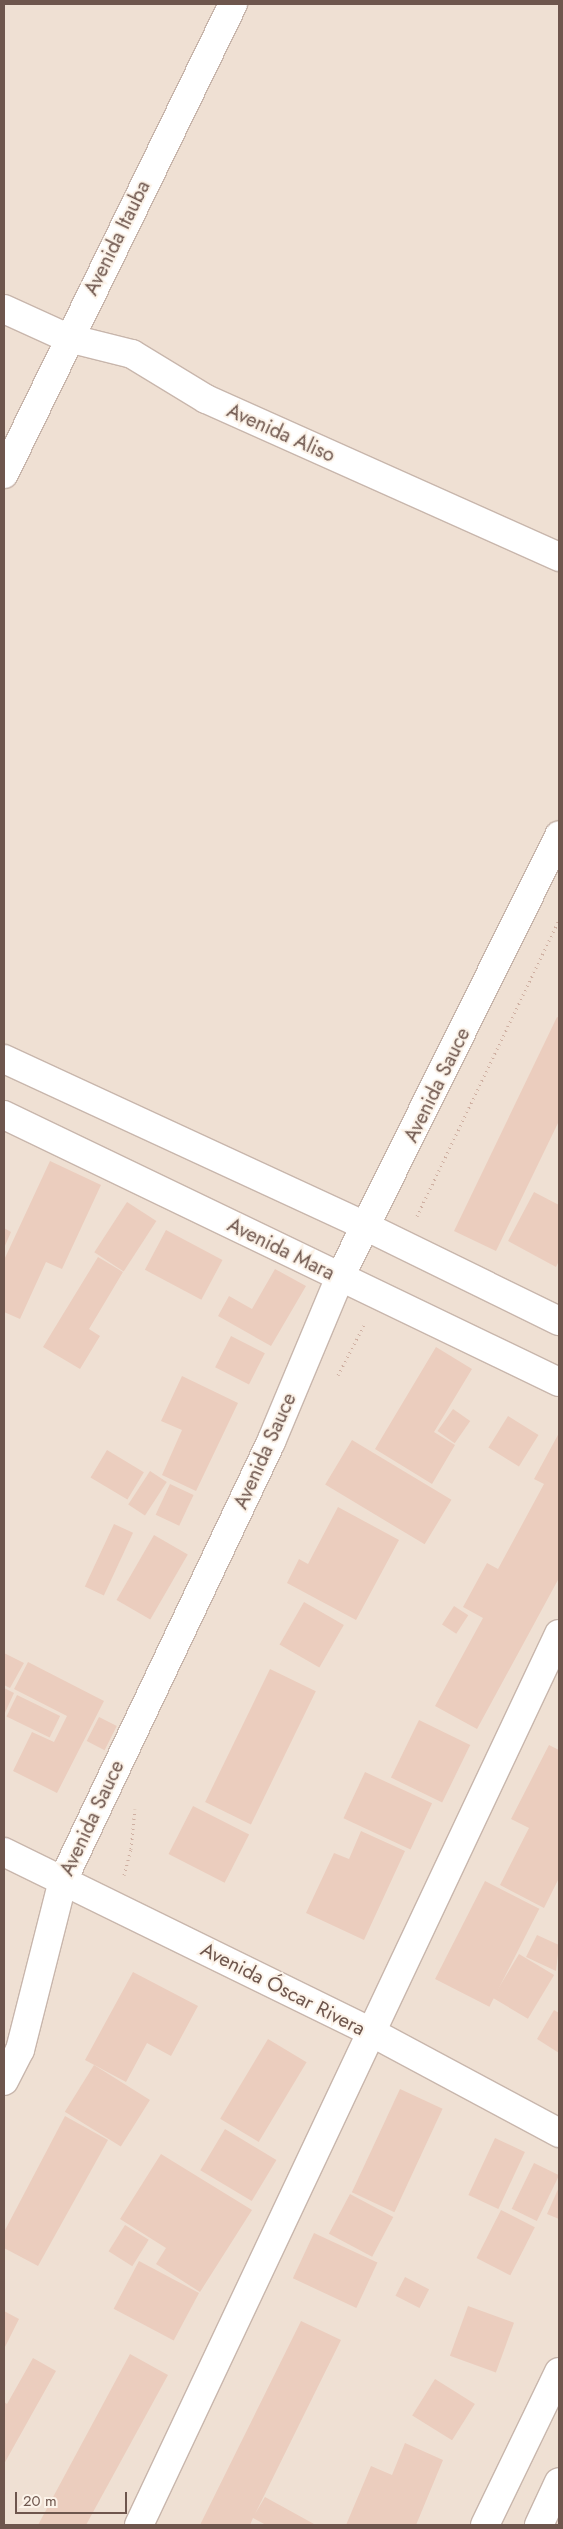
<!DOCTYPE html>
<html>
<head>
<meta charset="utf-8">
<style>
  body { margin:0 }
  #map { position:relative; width:563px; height:2529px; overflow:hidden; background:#f9efe3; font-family:Jost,sans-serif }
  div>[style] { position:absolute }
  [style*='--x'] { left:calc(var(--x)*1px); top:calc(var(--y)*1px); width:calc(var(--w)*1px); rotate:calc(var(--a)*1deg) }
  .residential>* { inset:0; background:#efe0d3; transform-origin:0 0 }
  .building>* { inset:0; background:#ebcdbe; transform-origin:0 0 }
  .path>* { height:3px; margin-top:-1.5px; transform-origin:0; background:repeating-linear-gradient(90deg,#cfb0a2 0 1px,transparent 0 5px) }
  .roads { filter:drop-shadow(1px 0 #c8b6ac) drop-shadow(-1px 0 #c8b6ac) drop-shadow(0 1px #c8b6ac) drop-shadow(0 -1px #c8b6ac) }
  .street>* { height:28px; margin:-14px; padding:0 14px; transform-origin:14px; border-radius:14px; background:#fff }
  span { translate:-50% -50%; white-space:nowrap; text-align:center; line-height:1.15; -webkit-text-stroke:4px #fcf3e9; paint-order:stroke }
  .street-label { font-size:20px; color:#6e564d }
  .frame { position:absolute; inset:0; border:5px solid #6e564d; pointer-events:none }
  .scale { position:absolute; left:15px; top:2492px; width:112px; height:22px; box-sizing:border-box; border:2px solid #6e564d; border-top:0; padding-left:6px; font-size:15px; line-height:18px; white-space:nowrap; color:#6e564d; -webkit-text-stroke:4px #fcf3e9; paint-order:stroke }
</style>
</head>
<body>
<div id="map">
  <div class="residential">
    <div style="left:4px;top:4px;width:555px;height:2521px"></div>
  </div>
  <div class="building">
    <div style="clip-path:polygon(557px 1017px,559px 1018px,559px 1121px,496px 1251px,454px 1231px)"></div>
    <div style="clip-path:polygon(50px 1161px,101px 1185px,62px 1269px,46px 1262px,20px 1319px,4px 1312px,4px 1260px)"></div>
    <div style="clip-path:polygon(534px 1192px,559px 1205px,559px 1261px,556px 1267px,508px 1241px)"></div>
    <div style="left:127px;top:1202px;width:35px;height:60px;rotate:33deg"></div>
    <div style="clip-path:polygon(4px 1228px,11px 1232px,4px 1248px)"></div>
    <div style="left:166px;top:1230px;width:64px;height:45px;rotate:28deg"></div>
    <div style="clip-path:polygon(98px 1257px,123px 1272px,89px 1329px,100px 1336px,80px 1369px,43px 1347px)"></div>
    <div style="clip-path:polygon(275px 1269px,306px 1286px,271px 1346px,218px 1316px,229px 1296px,252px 1309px)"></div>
    <div style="left:231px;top:1336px;width:38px;height:35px;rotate:27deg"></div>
    <div style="clip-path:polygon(436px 1347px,472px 1369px,434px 1432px,455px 1445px,432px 1484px,375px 1449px)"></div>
    <div style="clip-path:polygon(182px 1376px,238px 1403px,196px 1491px,162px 1475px,182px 1430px,161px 1421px)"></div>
    <div style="left:453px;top:1409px;width:21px;height:27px;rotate:35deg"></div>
    <div style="left:508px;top:1416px;width:36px;height:37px;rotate:32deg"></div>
    <div style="clip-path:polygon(559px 1433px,559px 1578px,477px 1729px,435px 1706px,483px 1618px,463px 1607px,487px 1563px,498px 1569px,544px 1484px,534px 1479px)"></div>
    <div style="left:352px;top:1440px;width:116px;height:52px;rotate:31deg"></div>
    <div style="left:107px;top:1450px;width:43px;height:32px;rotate:31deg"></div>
    <div style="left:150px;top:1471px;width:20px;height:40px;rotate:33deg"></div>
    <div style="left:170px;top:1484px;width:26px;height:34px;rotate:25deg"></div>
    <div style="clip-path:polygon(338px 1507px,399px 1540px,356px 1620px,287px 1583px,299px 1559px,308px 1564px)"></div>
    <div style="left:114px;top:1524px;width:21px;height:69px;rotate:25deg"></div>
    <div style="left:154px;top:1535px;width:39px;height:75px;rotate:30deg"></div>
    <div style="left:304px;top:1602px;width:46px;height:49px;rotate:30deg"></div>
    <div style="left:454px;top:1606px;width:17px;height:22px;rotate:33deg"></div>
    <div style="clip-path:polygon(4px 1653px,24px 1663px,10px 1688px,4px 1685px)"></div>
    <div style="clip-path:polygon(28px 1662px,104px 1701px,57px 1793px,13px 1771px,32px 1732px,54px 1742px,67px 1716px,14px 1689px)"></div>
    <div style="left:270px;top:1669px;width:51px;height:148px;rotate:26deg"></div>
    <div style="clip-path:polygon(4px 1688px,14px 1693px,4px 1715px)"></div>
    <div style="left:17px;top:1695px;width:48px;height:24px;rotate:26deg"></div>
    <div style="left:99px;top:1717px;width:20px;height:27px;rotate:27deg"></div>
    <div style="left:419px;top:1720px;width:57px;height:64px;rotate:26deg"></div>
    <div style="clip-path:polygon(549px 1745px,559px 1750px,559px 1878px,544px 1908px,500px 1885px,529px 1828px,511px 1819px)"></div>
    <div style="left:365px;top:1772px;width:74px;height:51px;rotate:25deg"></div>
    <div style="left:193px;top:1806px;width:63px;height:54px;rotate:27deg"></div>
    <div style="clip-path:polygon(361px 1831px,405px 1851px,364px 1940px,306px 1913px,334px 1853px,349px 1859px)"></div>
    <div style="left:485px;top:1881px;width:61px;height:110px;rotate:27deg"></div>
    <div style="clip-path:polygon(537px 1935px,559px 1945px,556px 1971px,526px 1957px)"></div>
    <div style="left:519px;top:1954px;width:41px;height:51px;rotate:31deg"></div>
    <div style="clip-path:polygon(133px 1972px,198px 2006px,171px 2056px,147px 2043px,126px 2082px,85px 2060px)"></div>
    <div style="clip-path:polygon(554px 2010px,559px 2013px,559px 2053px,537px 2039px)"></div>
    <div style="left:268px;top:2039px;width:45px;height:93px;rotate:31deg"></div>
    <div style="left:94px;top:2065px;width:66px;height:55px;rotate:32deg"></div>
    <div style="left:400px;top:2089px;width:47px;height:114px;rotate:25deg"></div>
    <div style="clip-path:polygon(65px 2116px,108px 2140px,38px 2266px,4px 2248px,4px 2232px)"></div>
    <div style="left:225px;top:2129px;width:60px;height:48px;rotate:31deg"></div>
    <div style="left:495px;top:2138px;width:33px;height:63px;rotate:25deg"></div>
    <div style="clip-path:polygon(161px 2154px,252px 2210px,200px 2292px,156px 2264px,166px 2248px,120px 2219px)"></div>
    <div style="left:534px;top:2163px;width:28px;height:51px;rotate:26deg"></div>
    <div style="clip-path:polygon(559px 2187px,559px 2219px,547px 2214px)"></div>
    <div style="left:350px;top:2194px;width:49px;height:45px;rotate:28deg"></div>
    <div style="left:501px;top:2210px;width:38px;height:54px;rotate:27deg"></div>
    <div style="left:125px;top:2225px;width:28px;height:31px;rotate:32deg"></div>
    <div style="left:314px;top:2233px;width:70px;height:50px;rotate:25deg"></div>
    <div style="left:139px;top:2261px;width:68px;height:54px;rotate:28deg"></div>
    <div style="left:405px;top:2277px;width:27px;height:21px;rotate:27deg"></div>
    <div style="left:468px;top:2306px;width:49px;height:53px;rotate:20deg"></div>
    <div style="clip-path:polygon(4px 2311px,19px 2319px,4px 2349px)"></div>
    <div style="clip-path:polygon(301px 2321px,341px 2340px,255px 2514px,265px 2497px,314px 2524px,266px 2525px,253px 2518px,250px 2525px,200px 2525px)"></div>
    <div style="clip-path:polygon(130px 2354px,168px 2375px,86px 2525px,38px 2525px)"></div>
    <div style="clip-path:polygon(33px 2358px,56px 2371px,4px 2464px,4px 2402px,7px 2404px)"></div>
    <div style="left:435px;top:2379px;width:47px;height:43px;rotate:32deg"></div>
    <div style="clip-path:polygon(405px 2443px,443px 2460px,416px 2525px,346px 2525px,371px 2466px,392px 2475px)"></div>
  </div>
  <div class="path">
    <div style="--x:417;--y:1216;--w:329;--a:-64.4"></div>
    <div style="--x:338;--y:1375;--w:56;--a:-62.5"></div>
    <div style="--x:124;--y:1875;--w:27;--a:-75"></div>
    <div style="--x:131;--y:1849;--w:40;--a:-84.3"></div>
  </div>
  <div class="roads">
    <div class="street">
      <div style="--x:4;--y:309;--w:70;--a:24.4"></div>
      <div style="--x:68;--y:338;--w:66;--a:14"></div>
      <div style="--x:132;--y:354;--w:87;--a:31.3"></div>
      <div style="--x:206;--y:399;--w:387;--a:24.1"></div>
      <div style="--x:4;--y:474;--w:523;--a:-64.02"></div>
      <div style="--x:4;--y:1059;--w:400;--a:24.8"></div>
      <div style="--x:367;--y:1227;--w:214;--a:26.1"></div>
      <div style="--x:4;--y:1115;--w:616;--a:25.69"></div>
      <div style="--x:4;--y:1852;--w:407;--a:26.1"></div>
      <div style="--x:369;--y:2031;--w:216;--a:28.2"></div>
      <div style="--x:4;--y:2081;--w:35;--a:-63"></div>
      <div style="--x:20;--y:2050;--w:175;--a:-75.8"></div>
      <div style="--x:63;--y:1880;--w:485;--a:-64.6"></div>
      <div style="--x:271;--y:1442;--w:179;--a:-67.3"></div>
      <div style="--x:340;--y:1277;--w:493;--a:-63.6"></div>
      <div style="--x:139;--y:2525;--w:985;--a:-64.76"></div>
      <div style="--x:485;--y:2525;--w:170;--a:-64.2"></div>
      <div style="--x:539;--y:2525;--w:47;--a:-65.1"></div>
    </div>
  </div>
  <div class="street-label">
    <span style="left:117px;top:238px;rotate:-64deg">Avenida Itauba</span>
    <span style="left:281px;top:433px;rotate:24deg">Avenida Aliso</span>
    <span style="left:437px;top:1085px;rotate:-64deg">Avenida Sauce</span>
    <span style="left:281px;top:1249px;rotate:26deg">Avenida Mara</span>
    <span style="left:265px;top:1451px;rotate:-66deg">Avenida Sauce</span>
    <span style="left:92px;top:1818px;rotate:-65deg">Avenida Sauce</span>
    <span style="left:283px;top:1989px;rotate:27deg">Avenida Óscar Rivera</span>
  </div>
  <div class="frame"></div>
  <div class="scale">20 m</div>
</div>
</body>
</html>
